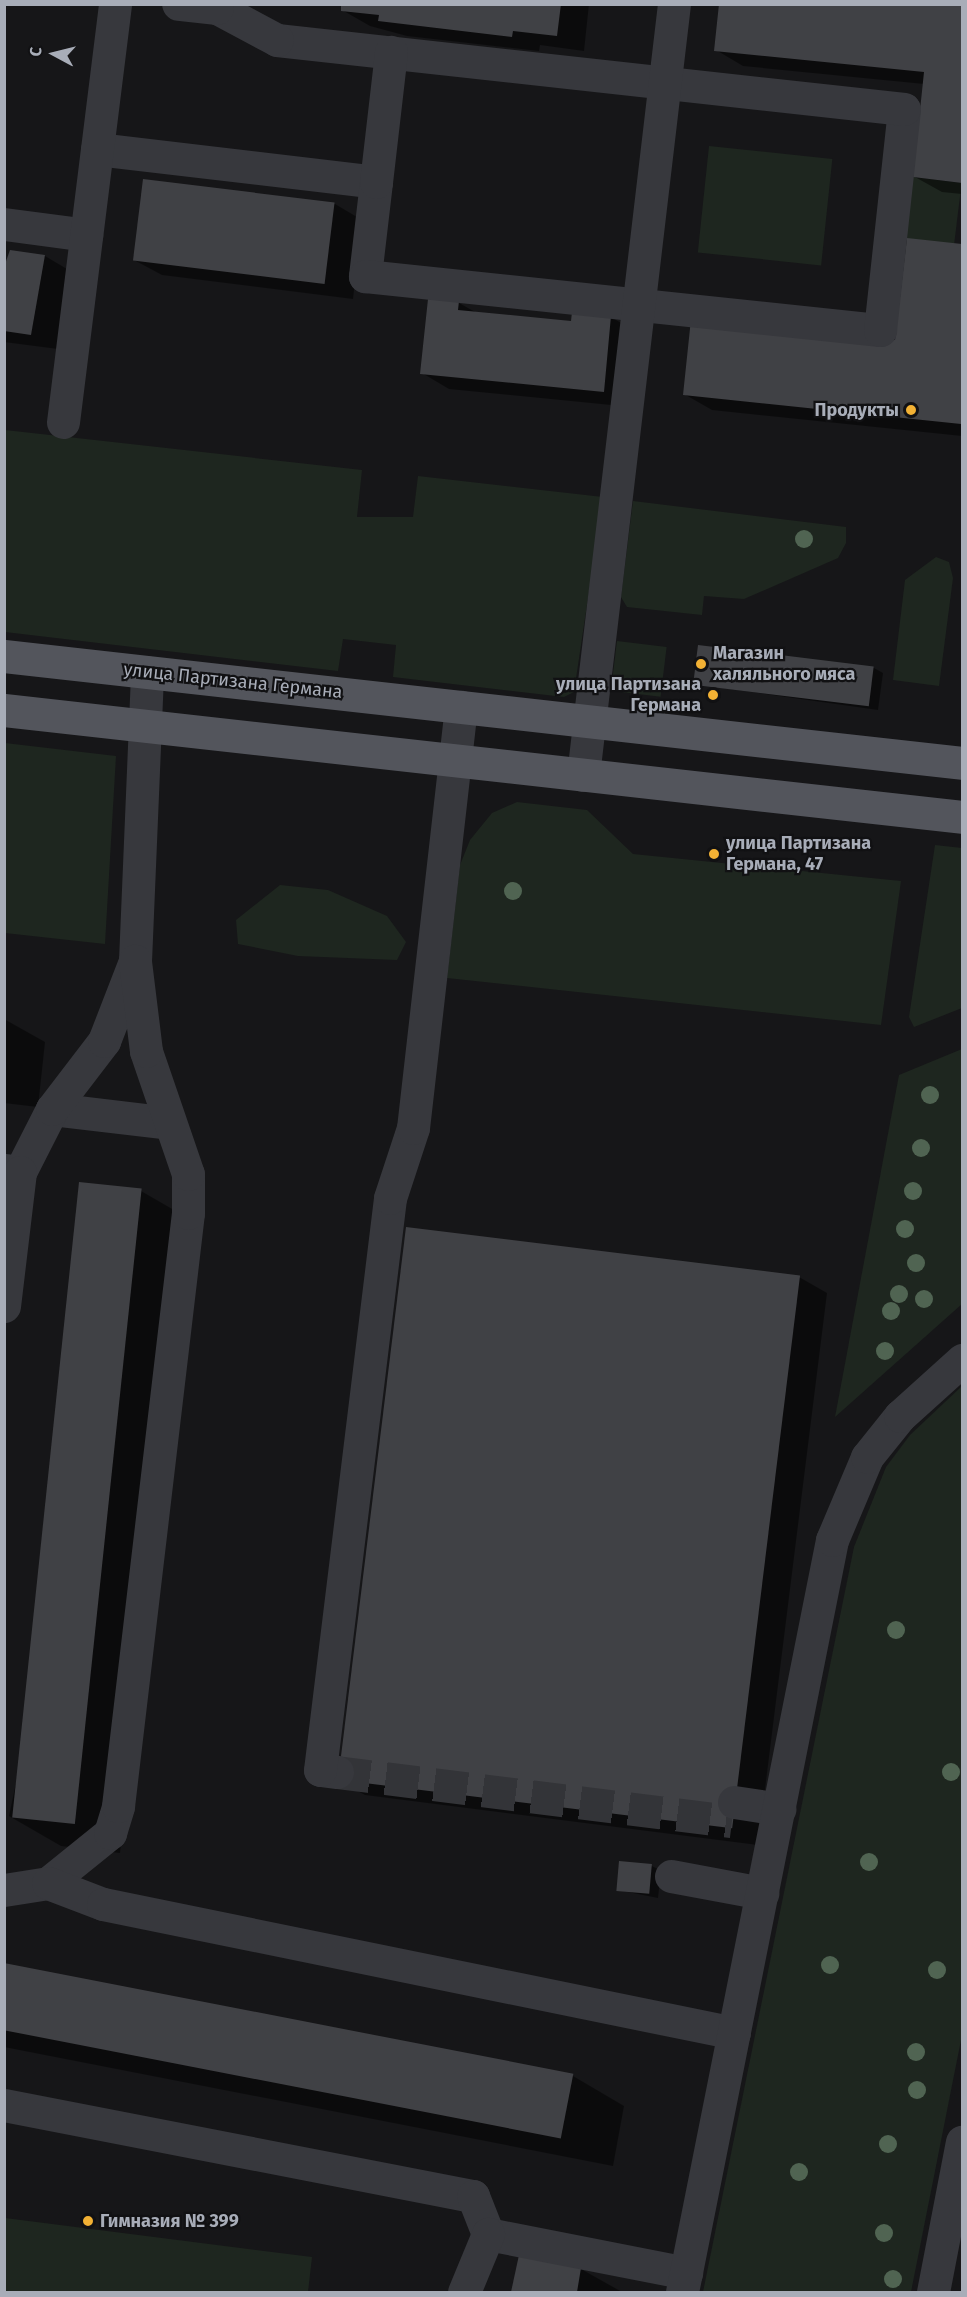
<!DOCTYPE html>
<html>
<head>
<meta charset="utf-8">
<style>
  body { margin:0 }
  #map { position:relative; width:967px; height:2297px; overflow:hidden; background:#161618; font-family:"Fira Sans",sans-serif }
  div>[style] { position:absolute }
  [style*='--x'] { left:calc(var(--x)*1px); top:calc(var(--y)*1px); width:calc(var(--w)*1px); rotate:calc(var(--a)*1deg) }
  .green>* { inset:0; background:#1e261f; transform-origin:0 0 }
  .shadow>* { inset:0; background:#0007 }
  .building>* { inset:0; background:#404145; transform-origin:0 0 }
  .minor-tunnel>* { height:33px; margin-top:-16.5px; transform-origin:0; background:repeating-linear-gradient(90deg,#333438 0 33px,transparent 0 49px) }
  .minor>* { height:33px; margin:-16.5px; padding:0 16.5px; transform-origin:16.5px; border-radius:16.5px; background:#37383d }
  .major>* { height:33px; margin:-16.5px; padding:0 16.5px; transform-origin:16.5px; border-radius:16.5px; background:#53555c }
  .trees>* { width:18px; height:18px; margin:-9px; border-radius:50%; background:#506452 }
  .dots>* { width:16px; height:16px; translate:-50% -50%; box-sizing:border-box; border:3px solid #111113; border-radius:50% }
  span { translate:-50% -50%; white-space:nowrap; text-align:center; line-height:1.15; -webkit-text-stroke:4.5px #111113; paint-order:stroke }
  .poi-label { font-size:18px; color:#a8adb8; font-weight:700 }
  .right { translate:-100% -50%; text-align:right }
  .left { translate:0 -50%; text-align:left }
  .street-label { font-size:18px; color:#a8adb8 }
  .frame { position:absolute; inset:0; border:6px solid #a8adb8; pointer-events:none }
  .north { position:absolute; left:24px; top:24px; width:60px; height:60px; -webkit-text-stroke:4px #111113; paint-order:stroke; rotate:277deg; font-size:16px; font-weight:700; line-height:24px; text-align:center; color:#a8adb8 }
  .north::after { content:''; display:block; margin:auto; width:21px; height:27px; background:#a8adb8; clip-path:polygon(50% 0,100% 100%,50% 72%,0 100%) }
</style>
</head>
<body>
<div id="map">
  <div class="green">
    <div style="left:709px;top:146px;width:124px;height:107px;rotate:6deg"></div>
    <div style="left:913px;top:177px;width:49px;height:62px;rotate:7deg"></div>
    <div style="clip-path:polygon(5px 430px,362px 470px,357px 517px,413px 517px,418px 476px,603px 497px,574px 692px,564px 697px,393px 677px,396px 645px,343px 639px,338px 671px,5px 632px)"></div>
    <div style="clip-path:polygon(633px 501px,846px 527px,846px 543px,838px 558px,744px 599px,704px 596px,702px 615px,627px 607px,621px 597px)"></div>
    <div style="clip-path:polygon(936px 557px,949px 562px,953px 578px,939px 686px,893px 680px,905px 580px)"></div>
    <div style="left:617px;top:641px;width:50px;height:50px;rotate:7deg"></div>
    <div style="clip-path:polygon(5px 743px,116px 756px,105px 944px,5px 933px)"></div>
    <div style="clip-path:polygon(517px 802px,587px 810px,633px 854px,901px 881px,881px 1025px,447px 978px,460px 865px,470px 840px,492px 813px)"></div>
    <div style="clip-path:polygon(935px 845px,962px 848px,962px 1008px,914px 1027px,909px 1017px)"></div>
    <div style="clip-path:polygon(280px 885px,328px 890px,387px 916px,406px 942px,397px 960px,298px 956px,238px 944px,236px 920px)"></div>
    <div style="clip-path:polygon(962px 1049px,962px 1304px,835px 1417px,899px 1075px)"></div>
    <div style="clip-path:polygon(962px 1386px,962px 2035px,911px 2292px,703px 2292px,854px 1547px,886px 1467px,910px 1435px)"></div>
    <div style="clip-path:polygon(5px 2218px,312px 2257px,308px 2292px,5px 2292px)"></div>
  </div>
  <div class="shadow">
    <div style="clip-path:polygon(343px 4px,589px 4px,584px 51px,540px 45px,539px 51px,407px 36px,370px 26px,342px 10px)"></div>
    <div style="clip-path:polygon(720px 4px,962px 4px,962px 194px,942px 192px,915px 177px,924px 84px,743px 66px,716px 50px)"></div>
    <div style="clip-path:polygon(335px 204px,362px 220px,353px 299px,162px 275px,134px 260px)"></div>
    <div style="clip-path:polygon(908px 240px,962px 246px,962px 436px,712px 410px,684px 394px,897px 342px)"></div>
    <div style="clip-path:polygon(12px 252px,45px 256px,72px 272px,58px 349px,4px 342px,4px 267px)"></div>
    <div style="clip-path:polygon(429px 300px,459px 303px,477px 313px,573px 323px,611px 317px,638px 333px,631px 407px,449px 389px,422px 373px)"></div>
    <div style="clip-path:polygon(874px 668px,883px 673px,878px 710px,695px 684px)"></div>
    <div style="clip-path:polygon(4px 1019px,45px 1042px,38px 1107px,4px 1103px)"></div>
    <div style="clip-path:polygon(141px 1191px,193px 1221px,120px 1853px,61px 1846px,9px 1816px)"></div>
    <div style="clip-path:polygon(799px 1277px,827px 1293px,758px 1845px,365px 1795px,338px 1780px)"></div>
    <div style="clip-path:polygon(652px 1866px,661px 1871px,658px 1898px,618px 1890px)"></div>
    <div style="clip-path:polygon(4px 1965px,573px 2076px,624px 2106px,613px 2166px,4px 2047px)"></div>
    <div style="clip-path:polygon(520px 2257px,581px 2269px,622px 2292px,513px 2292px)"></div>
  </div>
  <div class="building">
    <div style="clip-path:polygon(341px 4px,561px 4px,557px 36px,513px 31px,512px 37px,378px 21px,379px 15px,341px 11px)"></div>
    <div style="clip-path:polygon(719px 4px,962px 4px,962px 183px,913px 177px,924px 72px,714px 51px)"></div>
    <div style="left:143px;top:179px;width:193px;height:82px;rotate:7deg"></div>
    <div style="clip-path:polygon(907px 238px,962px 244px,961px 424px,683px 395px,691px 319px,895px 340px)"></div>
    <div style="clip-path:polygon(10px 250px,45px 255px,31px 335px,4px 331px,4px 267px)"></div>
    <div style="clip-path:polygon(428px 299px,459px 301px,458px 310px,571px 321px,572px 312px,611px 316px,604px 392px,420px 374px)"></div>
    <div style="left:698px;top:645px;width:177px;height:40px;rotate:7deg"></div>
    <div style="left:79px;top:1182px;width:63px;height:639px;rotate:6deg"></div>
    <div style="left:406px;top:1227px;width:397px;height:557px;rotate:7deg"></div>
    <div style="left:619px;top:1861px;width:33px;height:30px;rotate:5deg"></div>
    <div style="left:4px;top:1963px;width:580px;height:66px;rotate:11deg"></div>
    <div style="clip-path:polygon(519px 2255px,581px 2268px,577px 2292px,511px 2292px)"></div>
  </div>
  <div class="minor-tunnel">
    <div style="--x:337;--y:1772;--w:398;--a:7.1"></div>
  </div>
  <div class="minor">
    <div style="--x:97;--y:149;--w:281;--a:6.7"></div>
    <div style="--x:376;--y:182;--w:95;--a:96.7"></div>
    <div style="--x:365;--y:276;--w:518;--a:5.99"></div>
    <div style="--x:880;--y:330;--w:222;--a:-83.8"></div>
    <div style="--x:904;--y:109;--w:631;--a:-173.72"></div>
    <div style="--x:277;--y:40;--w:68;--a:-151.9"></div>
    <div style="--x:217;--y:8;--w:39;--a:-174"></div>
    <div style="--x:376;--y:182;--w:131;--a:-83.4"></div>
    <div style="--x:4;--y:224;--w:83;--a:7.6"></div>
    <div style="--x:63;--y:422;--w:421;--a:-82.9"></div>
    <div style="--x:583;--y:775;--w:776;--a:-83.27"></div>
    <div style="--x:52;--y:1109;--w:118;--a:6.8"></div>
    <div style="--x:4;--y:1170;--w:16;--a:7"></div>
    <div style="--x:20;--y:1172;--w:71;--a:-63.1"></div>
    <div style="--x:52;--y:1109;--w:86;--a:-52.6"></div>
    <div style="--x:104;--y:1041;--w:86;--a:-68.8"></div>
    <div style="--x:135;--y:961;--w:289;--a:-87.6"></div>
    <div style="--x:4;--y:1306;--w:135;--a:-83.2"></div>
    <div style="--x:337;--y:1772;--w:17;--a:-173"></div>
    <div style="--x:320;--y:1770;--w:576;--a:-83.02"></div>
    <div style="--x:390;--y:1198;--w:74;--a:-71.8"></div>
    <div style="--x:413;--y:1128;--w:424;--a:-83.5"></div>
    <div style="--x:734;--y:1802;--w:46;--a:8.8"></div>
    <div style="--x:671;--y:1876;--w:93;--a:10.6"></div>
    <div style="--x:48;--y:1883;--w:80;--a:-38.9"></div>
    <div style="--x:110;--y:1833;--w:28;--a:-73"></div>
    <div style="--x:118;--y:1806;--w:597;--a:-83.27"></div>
    <div style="--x:188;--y:1213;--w:39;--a:-90"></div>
    <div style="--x:188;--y:1174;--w:130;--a:-108.9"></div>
    <div style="--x:146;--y:1051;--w:91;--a:-97"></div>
    <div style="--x:4;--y:1890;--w:45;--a:-9"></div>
    <div style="--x:48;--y:1883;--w:59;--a:20.9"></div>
    <div style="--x:103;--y:1904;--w:644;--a:11.55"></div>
    <div style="--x:4;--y:2105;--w:478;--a:11"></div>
    <div style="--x:473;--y:2196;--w:41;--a:68.5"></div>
    <div style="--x:488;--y:2234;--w:202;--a:11.1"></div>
    <div style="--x:464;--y:2292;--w:63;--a:-67.5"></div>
    <div style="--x:682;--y:2292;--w:767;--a:-78.72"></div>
    <div style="--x:832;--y:1540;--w:90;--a:-67.1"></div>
    <div style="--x:867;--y:1457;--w:53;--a:-51.2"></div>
    <div style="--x:900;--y:1416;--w:84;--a:-42.1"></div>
    <div style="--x:933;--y:2292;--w:153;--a:-79.1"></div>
  </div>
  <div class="major">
    <div style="--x:4;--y:656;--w:964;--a:6.37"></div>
    <div style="--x:4;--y:710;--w:964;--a:6.37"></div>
  </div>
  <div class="trees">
    <div style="left:804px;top:539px"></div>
    <div style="left:513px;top:891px"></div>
    <div style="left:930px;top:1095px"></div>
    <div style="left:921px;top:1148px"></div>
    <div style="left:913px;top:1191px"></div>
    <div style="left:905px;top:1229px"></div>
    <div style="left:916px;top:1263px"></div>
    <div style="left:899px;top:1294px"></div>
    <div style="left:924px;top:1299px"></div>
    <div style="left:891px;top:1311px"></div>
    <div style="left:885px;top:1351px"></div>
    <div style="left:896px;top:1630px"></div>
    <div style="left:951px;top:1772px"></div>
    <div style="left:869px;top:1862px"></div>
    <div style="left:830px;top:1965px"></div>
    <div style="left:937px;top:1970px"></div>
    <div style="left:916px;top:2052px"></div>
    <div style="left:917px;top:2090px"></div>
    <div style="left:888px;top:2144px"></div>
    <div style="left:799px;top:2172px"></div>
    <div style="left:884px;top:2233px"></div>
    <div style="left:893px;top:2279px"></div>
  </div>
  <div class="dots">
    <div style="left:911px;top:410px;background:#f2b134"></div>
    <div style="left:701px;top:664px;background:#f2b134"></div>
    <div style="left:713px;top:695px;background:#f2b134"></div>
    <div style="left:714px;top:854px;background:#f2b134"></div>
    <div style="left:88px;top:2221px;background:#f2b134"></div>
  </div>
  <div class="poi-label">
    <span class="right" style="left:899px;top:410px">Продукты</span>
    <span class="left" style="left:713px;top:664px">Магазин<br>халяльного мяса</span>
    <span class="right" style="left:701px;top:695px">улица Партизана<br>Германа</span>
    <span class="left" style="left:726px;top:854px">улица Партизана<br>Германа, 47</span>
    <span class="left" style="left:100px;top:2221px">Гимназия № 399</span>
  </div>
  <div class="street-label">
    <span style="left:233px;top:681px;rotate:6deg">улица Партизана Германа</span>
  </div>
  <div class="frame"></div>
  <div class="north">С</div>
</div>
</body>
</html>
